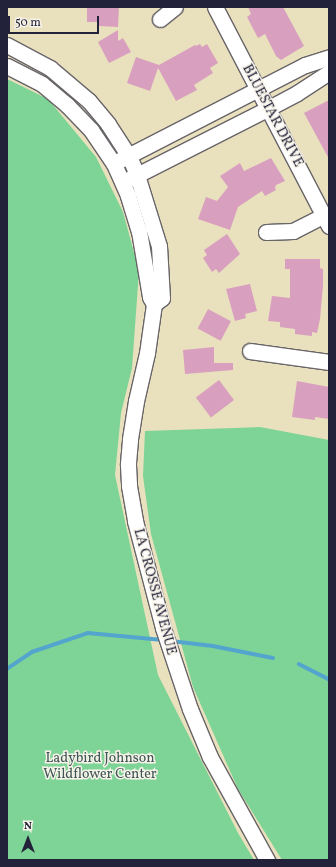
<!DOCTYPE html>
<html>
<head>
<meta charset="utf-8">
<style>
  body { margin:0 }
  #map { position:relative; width:336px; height:867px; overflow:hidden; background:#e9e0bd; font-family:Vollkorn,serif }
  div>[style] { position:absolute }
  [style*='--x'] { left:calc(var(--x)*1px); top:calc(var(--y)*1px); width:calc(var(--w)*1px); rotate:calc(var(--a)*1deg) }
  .green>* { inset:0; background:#7ed396 }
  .stream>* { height:3.5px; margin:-1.75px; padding:0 1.75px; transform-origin:1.75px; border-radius:1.75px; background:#53a5ce }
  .building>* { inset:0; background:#d99fbf; transform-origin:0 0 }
  .roads { filter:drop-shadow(1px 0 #686468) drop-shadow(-1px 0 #686468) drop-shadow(0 1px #686468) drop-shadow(0 -1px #686468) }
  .minor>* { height:15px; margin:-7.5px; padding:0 7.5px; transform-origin:7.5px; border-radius:7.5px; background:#fff }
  span { translate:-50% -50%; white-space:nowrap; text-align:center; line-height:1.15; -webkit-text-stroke:3px #f7f3e8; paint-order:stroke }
  .street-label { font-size:14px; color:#22223b }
  .park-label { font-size:14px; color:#3e5756 }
  .frame { position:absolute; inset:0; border:8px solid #22223b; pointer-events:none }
  .north { position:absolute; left:8px; top:819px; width:40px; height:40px; -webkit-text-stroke:3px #f7f3e8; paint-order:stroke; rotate:0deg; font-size:11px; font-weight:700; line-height:16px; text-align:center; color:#22223b }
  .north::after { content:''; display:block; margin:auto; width:14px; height:18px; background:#22223b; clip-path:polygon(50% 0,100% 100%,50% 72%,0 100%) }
  .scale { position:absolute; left:8px; top:16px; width:91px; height:18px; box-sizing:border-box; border:2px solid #22223b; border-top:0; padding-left:5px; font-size:12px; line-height:14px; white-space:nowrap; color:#22223b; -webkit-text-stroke:3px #f7f3e8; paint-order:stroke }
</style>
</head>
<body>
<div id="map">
  <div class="green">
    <div style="clip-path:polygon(7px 79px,48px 99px,96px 157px,123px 212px,139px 271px,132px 368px,121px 413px,115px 475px,158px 675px,238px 833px,254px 860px,7px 860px)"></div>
    <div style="clip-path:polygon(260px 427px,329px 440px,329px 860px,282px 860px,238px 789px,193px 687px,151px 534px,143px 476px,145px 431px)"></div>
  </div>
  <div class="stream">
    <div style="--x:171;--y:641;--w:42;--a:6.8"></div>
    <div style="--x:213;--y:646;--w:61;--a:11.3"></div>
    <div style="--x:299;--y:664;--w:34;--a:27"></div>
    <div style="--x:7;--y:669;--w:30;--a:-34"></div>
    <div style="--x:32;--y:652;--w:59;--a:-18.7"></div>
    <div style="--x:88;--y:633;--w:75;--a:5.3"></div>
  </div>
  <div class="building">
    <div style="clip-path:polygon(87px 7px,119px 7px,118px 27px,99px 26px,99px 22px,87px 22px)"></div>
    <div style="clip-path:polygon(248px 7px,283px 7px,304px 46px,281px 60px,276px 56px,265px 34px,258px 38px,247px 17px,251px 14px)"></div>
    <div style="clip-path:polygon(118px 30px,118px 41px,123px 38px,131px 52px,109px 63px,98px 42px)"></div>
    <div style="clip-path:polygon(200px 44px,202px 47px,207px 44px,218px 63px,210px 68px,213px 73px,194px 85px,197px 90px,176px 101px,158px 68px,150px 91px,127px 83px,136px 57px,159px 65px,195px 45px,196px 46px)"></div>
    <div style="clip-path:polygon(329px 100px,329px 159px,304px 113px)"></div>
    <div style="clip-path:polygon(271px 158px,285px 181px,276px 185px,275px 188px,276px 190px,265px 196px,262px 191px,238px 207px,230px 230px,198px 219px,206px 197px,217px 201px,228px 187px,220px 176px,240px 163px,244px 171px)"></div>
    <div style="clip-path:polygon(227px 234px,240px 254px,219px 273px,216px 269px,212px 272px,203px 258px,207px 255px,204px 250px)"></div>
    <div style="clip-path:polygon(285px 259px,320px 259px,320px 268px,323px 269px,323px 285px,320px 319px,317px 333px,312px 332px,312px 336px,295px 334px,295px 329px,280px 327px,280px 322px,268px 321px,272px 296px,290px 298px,290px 269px,285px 269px)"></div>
    <div style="clip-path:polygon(250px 284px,257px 311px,245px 314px,246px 318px,235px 321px,226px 289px)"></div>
    <div style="left:208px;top:309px;width:26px;height:22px;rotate:28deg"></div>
    <div style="clip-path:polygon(214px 347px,214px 363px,233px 363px,233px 370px,185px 374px,183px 350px)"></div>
    <div style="left:219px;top:380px;width:25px;height:29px;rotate:53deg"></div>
    <div style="clip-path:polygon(297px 381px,329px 387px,329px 419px,315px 417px,315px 420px,292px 417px)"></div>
  </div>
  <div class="roads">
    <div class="minor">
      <div style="--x:215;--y:7;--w:247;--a:62.5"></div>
      <div style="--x:160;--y:19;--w:19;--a:-39"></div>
      <div style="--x:7;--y:45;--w:49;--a:28.1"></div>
      <div style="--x:50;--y:68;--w:51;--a:40.2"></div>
      <div style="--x:89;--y:101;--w:30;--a:50"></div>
      <div style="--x:108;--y:124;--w:38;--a:57"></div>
      <div style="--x:129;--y:156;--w:21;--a:67"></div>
      <div style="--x:137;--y:175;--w:74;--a:72.8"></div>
      <div style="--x:159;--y:246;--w:52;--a:86.7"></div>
      <div style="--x:162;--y:298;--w:10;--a:143"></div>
      <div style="--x:7;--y:66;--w:39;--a:27"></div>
      <div style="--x:42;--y:84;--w:33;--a:40"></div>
      <div style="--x:67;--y:105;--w:35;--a:46"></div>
      <div style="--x:91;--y:130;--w:41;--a:55.9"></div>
      <div style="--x:114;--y:164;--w:35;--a:66"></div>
      <div style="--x:128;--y:196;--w:37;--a:73"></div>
      <div style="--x:139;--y:231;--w:67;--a:80.5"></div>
      <div style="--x:150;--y:297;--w:8;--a:60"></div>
      <div style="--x:154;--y:304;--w:49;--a:98.1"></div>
      <div style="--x:147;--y:353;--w:49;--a:102.9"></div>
      <div style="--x:136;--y:401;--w:39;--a:99"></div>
      <div style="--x:130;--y:440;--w:25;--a:95"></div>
      <div style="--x:128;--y:465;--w:21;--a:87"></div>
      <div style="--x:129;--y:486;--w:36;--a:80"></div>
      <div style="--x:135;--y:521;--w:111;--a:75.3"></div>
      <div style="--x:163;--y:628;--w:85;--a:71.6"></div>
      <div style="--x:190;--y:709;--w:52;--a:67.4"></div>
      <div style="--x:210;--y:757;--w:118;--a:61"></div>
      <div style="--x:120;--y:160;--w:208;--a:-27.2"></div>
      <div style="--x:305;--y:65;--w:25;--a:-18"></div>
      <div style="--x:129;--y:179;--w:155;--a:-26.9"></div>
      <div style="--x:267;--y:109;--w:34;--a:-28"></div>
      <div style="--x:297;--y:93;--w:38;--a:-33"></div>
      <div style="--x:266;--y:232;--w:27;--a:-2"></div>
      <div style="--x:293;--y:231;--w:35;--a:-27"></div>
      <div style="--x:250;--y:351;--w:80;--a:7.9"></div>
    </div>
  </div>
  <div class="street-label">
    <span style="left:272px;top:116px;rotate:62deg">BLUESTAR DRIVE</span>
    <span style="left:154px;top:592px;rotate:75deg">LA CROSSE AVENUE</span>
  </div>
  <div class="park-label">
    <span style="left:100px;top:767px">Ladybird Johnson<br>Wildflower Center</span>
  </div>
  <div class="frame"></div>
  <div class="north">N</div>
  <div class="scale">50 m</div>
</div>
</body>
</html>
